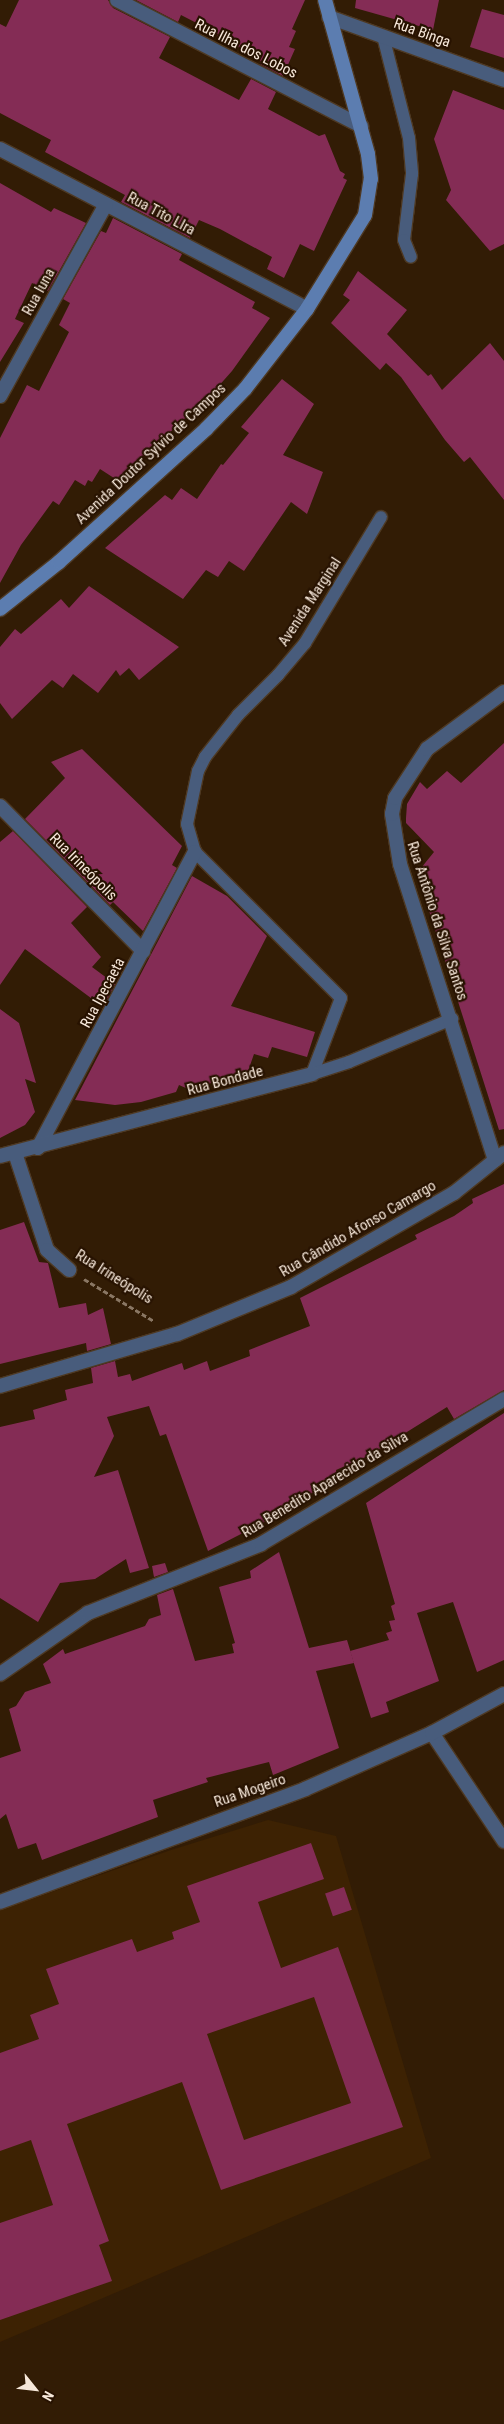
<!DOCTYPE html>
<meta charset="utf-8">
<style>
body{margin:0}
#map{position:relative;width:504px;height:2424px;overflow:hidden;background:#321c05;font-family:"Roboto Condensed",sans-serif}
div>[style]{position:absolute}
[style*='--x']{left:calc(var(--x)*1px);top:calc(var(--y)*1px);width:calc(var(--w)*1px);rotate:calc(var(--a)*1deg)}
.built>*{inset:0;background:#3d2203}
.building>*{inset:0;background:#842c55;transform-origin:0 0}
.path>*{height:3px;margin-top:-1.5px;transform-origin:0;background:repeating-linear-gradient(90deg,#8a7764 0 5px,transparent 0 7.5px)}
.roads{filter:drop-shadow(1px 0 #4e3923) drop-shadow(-1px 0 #4e3923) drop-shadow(0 1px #4e3923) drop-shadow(0 -1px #4e3923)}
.service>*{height:12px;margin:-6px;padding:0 6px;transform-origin:6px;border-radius:6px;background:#485c7c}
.minor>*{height:14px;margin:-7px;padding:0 7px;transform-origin:7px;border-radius:7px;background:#485c7c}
.secondary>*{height:14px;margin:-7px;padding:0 7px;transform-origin:7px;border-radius:7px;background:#5c7db0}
span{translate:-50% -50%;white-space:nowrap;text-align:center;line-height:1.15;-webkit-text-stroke:4.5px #271200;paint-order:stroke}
.street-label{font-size:15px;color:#f7e8da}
.north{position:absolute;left:10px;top:2364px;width:50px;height:50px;-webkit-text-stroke:4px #271200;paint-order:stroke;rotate:119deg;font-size:14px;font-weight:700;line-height:20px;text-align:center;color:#f7e8da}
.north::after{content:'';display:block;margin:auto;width:18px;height:22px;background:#f7e8da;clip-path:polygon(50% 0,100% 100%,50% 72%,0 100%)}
</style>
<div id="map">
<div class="built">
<i style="clip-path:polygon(268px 1820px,336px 1836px,431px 2158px,0 2342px,0 1910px,171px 1850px)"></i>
</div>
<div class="building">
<i style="clip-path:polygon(19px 0,108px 0,113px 8px,170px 37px,159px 58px,239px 100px,251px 79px,276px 92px,268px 109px,319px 136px,325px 134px,340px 171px,345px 174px,343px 178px,347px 180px,314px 251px,300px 244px,284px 278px,267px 269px,272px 257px,220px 229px,199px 220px,190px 238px,121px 202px,125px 195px,45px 152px,51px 140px,0 113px,0 24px,6px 27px)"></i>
<i style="clip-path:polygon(136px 0,305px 0,292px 29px,296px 31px,289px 47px,295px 49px,283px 76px,260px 64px,261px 61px,255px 58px,257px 56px,217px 37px,218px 34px,181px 15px,178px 22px)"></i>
<i style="clip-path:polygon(356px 0,439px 0,433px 30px,355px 8px)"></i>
<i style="clip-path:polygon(482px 9px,504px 15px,504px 58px,470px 47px)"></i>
<i style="clip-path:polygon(453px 90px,504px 110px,504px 244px,490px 251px,446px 200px,451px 190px,434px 139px)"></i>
<i style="clip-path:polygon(0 183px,51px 212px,54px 208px,86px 223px,48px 291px,32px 283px,15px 319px,24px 323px,0 362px)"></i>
<i style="clip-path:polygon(113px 218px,182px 254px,179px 260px,255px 302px,252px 308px,270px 318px,232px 371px,208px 398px,117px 480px,100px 469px,92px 482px,88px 480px,85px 486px,75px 480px,59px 505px,53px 501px,21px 545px,0 583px,0 438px,27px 385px,39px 391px,69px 332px,59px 325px,70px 303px,63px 299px,101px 231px,106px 233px)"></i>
<i style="clip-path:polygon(358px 271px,407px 310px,387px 334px,428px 376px,431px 374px,442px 390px,490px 343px,504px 361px,504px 500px,470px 457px,464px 462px,445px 440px,401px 377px,386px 363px,380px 370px,331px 323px,350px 300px,343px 295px)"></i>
<i style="clip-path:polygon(282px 379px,314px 404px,283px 455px,323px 472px,307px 514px,291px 502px,244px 571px,229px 561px,218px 577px,206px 570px,183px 599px,105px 548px,165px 495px,172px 500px,181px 488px,197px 499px,221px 464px,223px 465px,249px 433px,241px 427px)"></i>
<i style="clip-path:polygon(89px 586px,179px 647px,139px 680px,129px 668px,120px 676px,116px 670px,98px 693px,73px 674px,63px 688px,52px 680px,12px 719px,0 703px,0 647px,15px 629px,21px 634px,61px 599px,69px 608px)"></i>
<i style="clip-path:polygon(504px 743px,504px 1129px,499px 1130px,417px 873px,434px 852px,406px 823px,406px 818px,407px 804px,420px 782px,427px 789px,447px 771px,461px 783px)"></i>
<i style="clip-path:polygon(82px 749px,182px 846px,172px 865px,177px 868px,143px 931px,113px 902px,110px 905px,25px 819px,65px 778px,51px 762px)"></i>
<i style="clip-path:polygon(13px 831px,87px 907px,71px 923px,101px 957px,92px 967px,115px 984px,103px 1007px,25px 949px,0 985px,0 842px)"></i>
<i style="clip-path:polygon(192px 876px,227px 896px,267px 936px,231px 1006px,315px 1032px,307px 1057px,272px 1047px,268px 1058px,254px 1054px,247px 1074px,188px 1089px,179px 1085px,176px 1092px,141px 1102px,115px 1105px,75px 1100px)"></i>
<i style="clip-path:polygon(0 1009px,19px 1023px,36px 1083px,25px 1079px,35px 1112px,25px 1125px,0 1138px)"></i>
<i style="clip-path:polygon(504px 1184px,504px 1390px,454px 1419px,447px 1407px,370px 1455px,336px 1470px,337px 1476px,284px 1512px,208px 1551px,166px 1434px,160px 1436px,149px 1406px,107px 1417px,114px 1436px,94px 1477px,118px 1470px,149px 1568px,130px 1573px,126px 1559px,95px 1579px,60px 1583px,38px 1622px,0 1598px,0 1427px,35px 1419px,33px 1410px,67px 1400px,65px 1390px,93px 1383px,91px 1368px,115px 1361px,118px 1377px,130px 1374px,132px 1381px,182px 1363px,184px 1370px,207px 1361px,210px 1371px,250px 1356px,249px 1350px,310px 1326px,300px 1298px,417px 1239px,415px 1235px,454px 1216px,473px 1203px,472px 1199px)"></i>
<i style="clip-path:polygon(24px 1222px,39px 1262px,48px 1263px,59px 1308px,86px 1303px,88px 1315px,103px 1308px,111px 1344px,87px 1351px,86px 1343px,0 1364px,0 1230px)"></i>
<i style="clip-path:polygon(504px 1413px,504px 1660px,477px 1672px,453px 1602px,417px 1613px,439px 1681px,386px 1702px,389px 1712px,371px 1718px,350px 1651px,389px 1640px,386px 1633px,392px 1631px,389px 1621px,395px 1620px,391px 1606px,395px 1604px,366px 1503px)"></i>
<i style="clip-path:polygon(279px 1552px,309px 1648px,347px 1640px,354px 1663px,316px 1671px,339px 1748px,273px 1775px,269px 1762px,206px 1778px,208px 1782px,153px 1800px,158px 1817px,42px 1860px,36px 1843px,18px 1849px,6px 1814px,0 1819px,0 1758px,21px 1751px,9px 1709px,16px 1706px,25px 1692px,51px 1683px,43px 1664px,63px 1649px,65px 1654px,145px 1626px,149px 1619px,161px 1615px,157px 1595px,173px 1589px,195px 1661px,234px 1653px,232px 1644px,235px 1643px,219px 1587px,251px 1578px,250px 1571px)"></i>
<i style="clip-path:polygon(165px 1563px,168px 1572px,154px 1577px,152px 1566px)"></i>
<i style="clip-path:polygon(evenodd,311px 1843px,324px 1879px,258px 1902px,281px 1968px,338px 1947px,403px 2127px,221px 2190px,182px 2082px,67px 2124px,109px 2241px,99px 2245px,112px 2281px,0 2320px,0 2223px,53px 2205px,31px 2140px,0 2151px,0 2053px,39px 2039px,30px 2015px,59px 2004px,46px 1969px,132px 1939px,137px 1952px,174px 1939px,172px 1932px,200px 1922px,187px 1886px,311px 1843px,314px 1997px,351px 2103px,244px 2140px,207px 2034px,314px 1997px)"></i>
<i style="left:344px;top:1887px;width:24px;height:20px;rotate:71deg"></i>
</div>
<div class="path">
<i style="--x:84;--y:1279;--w:82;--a:31"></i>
</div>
<div class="roads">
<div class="service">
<i style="--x:383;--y:36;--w:105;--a:75.7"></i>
<i style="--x:409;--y:138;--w:36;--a:85"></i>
<i style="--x:412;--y:174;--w:66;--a:96.9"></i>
<i style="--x:404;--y:240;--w:18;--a:68"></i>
<i style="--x:312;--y:1074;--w:81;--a:-69.1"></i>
<i style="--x:341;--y:998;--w:206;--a:-135"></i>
<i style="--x:195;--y:852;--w:29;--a:-106"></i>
<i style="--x:187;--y:824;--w:54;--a:-78.3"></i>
<i style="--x:198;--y:771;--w:16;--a:-63"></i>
<i style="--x:205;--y:757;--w:53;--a:-51.8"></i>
<i style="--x:238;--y:715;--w:57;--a:-45"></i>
<i style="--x:278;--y:675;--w:42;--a:-49.8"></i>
<i style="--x:305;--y:643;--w:147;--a:-58.9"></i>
<i style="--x:312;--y:1074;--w:39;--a:-18"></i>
<i style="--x:349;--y:1062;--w:112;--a:-22.7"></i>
</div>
<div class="minor">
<i style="--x:117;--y:0;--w:275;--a:27.3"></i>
<i style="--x:329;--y:17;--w:186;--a:19.8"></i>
<i style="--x:0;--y:149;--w:346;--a:27.5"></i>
<i style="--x:0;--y:396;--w:219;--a:-61.1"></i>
<i style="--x:0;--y:806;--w:204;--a:45.4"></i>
<i style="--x:38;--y:1148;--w:335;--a:-62.1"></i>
<i style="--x:15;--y:1153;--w:102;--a:71.7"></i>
<i style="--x:47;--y:1250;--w:30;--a:42"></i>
<i style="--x:0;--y:1156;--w:323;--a:-14.7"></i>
<i style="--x:495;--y:1160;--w:311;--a:-107.8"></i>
<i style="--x:400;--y:864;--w:51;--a:-99.1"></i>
<i style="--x:392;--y:814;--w:16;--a:-79"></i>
<i style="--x:395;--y:798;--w:59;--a:-56.9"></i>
<i style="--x:427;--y:749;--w:96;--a:-36.5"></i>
<i style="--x:0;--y:1386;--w:184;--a:-16.4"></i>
<i style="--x:177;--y:1334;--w:123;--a:-22.4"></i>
<i style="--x:291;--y:1287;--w:188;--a:-30"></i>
<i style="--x:454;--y:1193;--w:64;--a:-38.7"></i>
<i style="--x:0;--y:1674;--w:107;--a:-34.7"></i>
<i style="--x:88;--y:1613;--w:186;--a:-21.7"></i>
<i style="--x:261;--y:1544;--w:283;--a:-30.8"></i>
<i style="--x:432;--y:1733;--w:130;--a:56.3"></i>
<i style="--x:0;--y:1902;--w:325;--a:-20.3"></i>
<i style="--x:305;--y:1789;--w:139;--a:-23.8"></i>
<i style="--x:432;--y:1733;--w:82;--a:-28.4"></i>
</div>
<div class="secondary">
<i style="--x:0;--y:609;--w:75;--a:-38.5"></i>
<i style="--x:59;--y:562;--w:198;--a:-42.1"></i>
<i style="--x:206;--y:429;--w:56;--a:-45.7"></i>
<i style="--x:245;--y:389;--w:101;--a:-52.2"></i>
<i style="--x:307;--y:309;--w:110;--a:-58.3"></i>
<i style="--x:365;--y:215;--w:36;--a:-81"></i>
<i style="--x:371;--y:179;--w:25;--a:-97"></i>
<i style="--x:368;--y:154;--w:160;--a:-105.6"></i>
</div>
</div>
<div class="street-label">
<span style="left:422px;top:33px;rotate:20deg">Rua Binga</span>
<span style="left:246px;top:49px;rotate:27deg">Rua Ilha dos Lobos</span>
<span style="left:161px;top:214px;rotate:28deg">Rua Tito LIra</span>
<span style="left:39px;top:292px;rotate:-61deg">Rua Iuna</span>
<span style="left:151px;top:454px;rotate:-43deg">Avenida Doutor Sylvio de Campos</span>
<span style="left:310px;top:602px;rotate:-57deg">Avenida Marginal</span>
<span style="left:83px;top:867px;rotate:45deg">Rua Irineópolis</span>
<span style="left:437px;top:921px;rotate:72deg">Rua Antônio da Silva Santos</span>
<span style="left:103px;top:993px;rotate:-62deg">Rua Ipecaeta</span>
<span style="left:225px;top:1081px;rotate:-15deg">Rua Bondade</span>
<span style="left:358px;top:1229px;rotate:-30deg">Rua Cândido Afonso Camargo</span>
<span style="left:114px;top:1277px;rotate:32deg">Rua Irineópolis</span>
<span style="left:325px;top:1485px;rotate:-31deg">Rua Benedito Aparecido da Silva</span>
<span style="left:250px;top:1791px;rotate:-19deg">Rua Mogeiro</span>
</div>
<div class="north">N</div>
</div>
